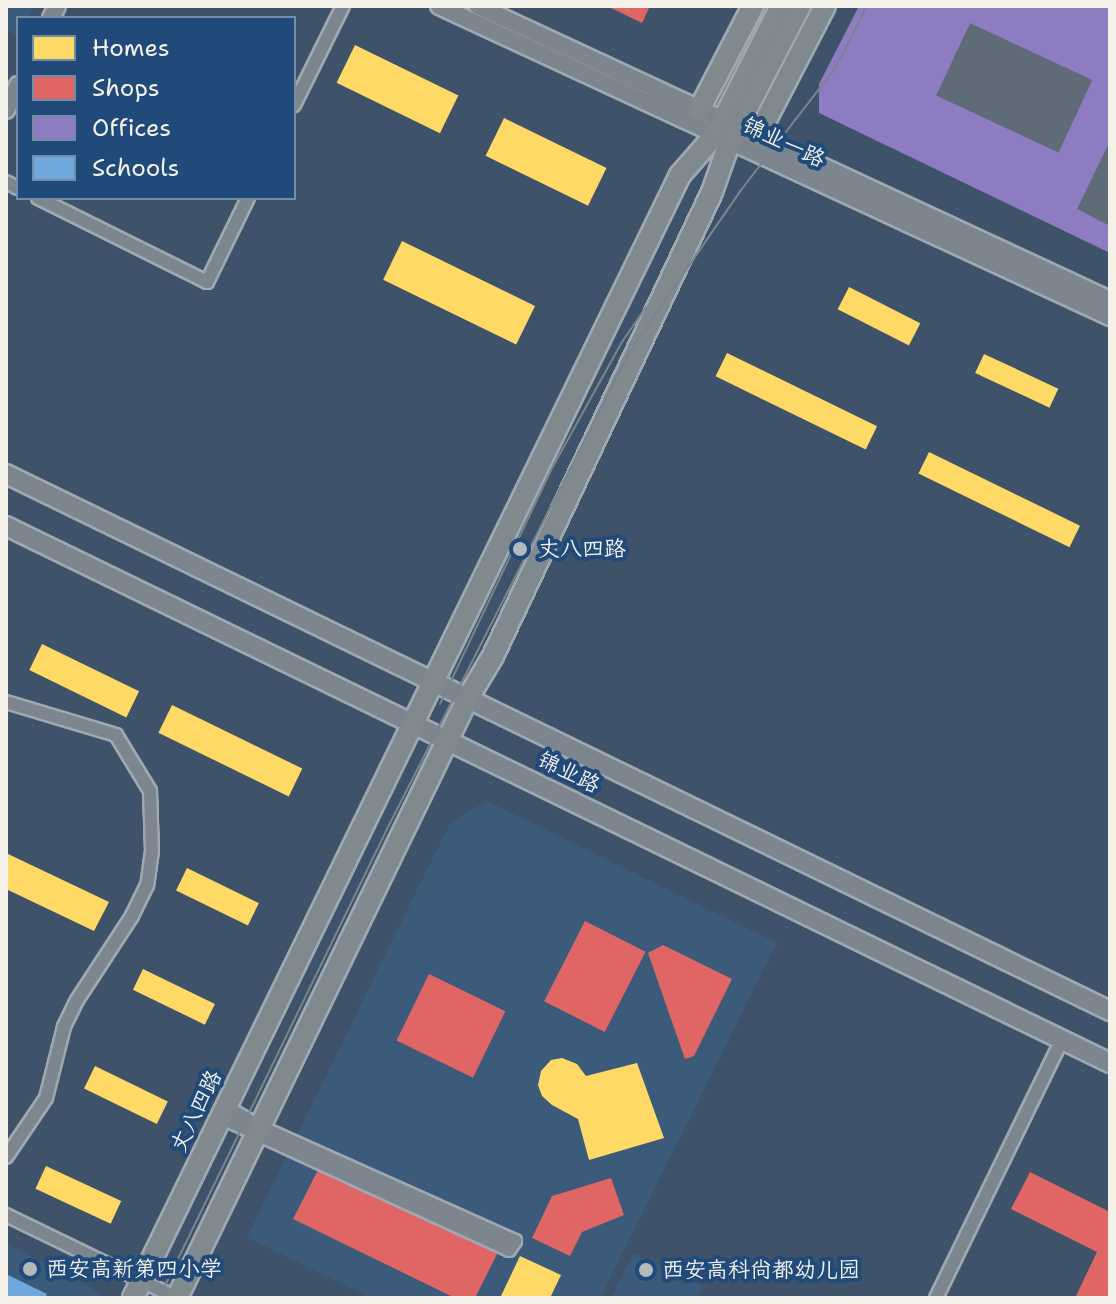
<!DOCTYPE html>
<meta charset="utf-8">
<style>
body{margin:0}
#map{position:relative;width:1116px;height:1304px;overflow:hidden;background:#3e536a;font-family:"Shantell Sans","LXGW WenKai TC",sans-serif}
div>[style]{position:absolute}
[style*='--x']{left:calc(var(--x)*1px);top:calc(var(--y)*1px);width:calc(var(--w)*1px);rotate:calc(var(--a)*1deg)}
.built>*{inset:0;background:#3c5b7b}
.homes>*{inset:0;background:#ffd966;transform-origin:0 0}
.shops>*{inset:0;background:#e06666;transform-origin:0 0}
.offices>*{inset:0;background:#8e7cc3}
.schools>*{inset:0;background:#6fa8dc}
.building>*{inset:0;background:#5f6c78;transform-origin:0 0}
.roads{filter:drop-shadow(2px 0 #a0a9b2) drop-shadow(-2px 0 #a0a9b2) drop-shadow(0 2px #a0a9b2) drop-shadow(0 -2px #a0a9b2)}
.minor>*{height:12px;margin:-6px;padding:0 6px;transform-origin:6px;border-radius:6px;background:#7d868e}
.tertiary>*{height:16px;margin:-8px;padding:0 8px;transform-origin:8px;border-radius:8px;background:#7d868e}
.secondary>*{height:18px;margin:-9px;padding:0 9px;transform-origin:9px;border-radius:9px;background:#7d868e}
.primary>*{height:20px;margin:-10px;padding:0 10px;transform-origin:10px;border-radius:10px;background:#80898e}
.tram>*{height:2px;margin:-1px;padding:0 1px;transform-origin:1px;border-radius:1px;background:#7a848f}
.dots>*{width:22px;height:22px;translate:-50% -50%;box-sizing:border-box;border:4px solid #1f4a7a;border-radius:50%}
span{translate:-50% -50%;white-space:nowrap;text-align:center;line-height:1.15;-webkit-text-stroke:8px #1f4a7a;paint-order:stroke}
.street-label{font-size:22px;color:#f4f1e8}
.poi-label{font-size:22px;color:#f4f1e8}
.left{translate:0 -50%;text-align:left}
.frame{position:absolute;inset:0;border:8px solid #f4f1e8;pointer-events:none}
.legend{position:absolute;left:16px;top:16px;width:280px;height:184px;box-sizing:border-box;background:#1f4a7a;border:2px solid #748da6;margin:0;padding:10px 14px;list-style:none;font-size:24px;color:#f4f1e8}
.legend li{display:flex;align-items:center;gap:16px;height:40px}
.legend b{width:40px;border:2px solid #748da6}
</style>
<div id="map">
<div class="built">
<i style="clip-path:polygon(6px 6px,34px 6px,28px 18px,18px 18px,18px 36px,6px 30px)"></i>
<i style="clip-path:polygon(487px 801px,777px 943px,600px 1298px,371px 1298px,247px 1237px,450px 823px)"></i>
<i style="clip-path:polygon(6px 1243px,103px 1295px,101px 1298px,6px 1298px)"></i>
<i style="clip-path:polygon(633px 1253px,702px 1287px,696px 1298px,611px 1298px)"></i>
</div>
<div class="homes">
<i style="left:355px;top:45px;width:115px;height:42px;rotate:26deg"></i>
<i style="left:504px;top:118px;width:114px;height:42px;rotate:26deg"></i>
<i style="left:402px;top:241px;width:148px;height:43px;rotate:26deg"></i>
<i style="left:849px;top:287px;width:80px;height:25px;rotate:27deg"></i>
<i style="left:727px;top:353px;width:167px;height:26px;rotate:26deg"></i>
<i style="left:984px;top:354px;width:82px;height:21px;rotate:25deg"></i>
<i style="left:929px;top:452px;width:168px;height:24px;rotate:26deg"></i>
<i style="left:42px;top:644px;width:108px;height:29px;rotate:26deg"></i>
<i style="left:172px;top:705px;width:145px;height:31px;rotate:26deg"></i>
<i style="clip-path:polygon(6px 853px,109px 902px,94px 931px,6px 889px)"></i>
<i style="left:187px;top:868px;width:80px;height:25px;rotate:26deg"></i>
<i style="left:143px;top:969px;width:80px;height:23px;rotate:26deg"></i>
<i style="clip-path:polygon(562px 1058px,577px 1064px,586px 1076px,637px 1063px,664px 1138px,589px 1160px,578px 1119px,552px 1105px,542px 1096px,538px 1085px,541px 1071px,551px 1060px)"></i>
<i style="left:95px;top:1066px;width:81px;height:25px;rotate:26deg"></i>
<i style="left:46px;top:1166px;width:83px;height:25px;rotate:25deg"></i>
<i style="clip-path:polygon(520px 1256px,561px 1275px,550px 1298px,500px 1298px)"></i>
</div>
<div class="shops">
<i style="clip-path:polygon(607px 6px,650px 6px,642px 23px)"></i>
<i style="left:585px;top:921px;width:68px;height:90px;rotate:27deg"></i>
<i style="clip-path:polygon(663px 945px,732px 979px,694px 1056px,685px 1059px,648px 953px)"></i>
<i style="left:429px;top:974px;width:85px;height:74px;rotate:26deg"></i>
<i style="clip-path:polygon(320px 1166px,498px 1252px,475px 1298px,455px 1298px,293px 1219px)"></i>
<i style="clip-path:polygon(1030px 1172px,1110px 1212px,1110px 1298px,1075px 1298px,1097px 1252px,1011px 1209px)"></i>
<i style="clip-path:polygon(611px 1178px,624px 1215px,582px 1232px,570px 1256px,532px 1238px,552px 1196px)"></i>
</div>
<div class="offices">
<i style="clip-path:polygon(859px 6px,1110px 6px,1110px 253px,819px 113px,819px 84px)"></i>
</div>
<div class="schools">
<i style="clip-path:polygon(6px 1274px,47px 1294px,45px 1298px,6px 1298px)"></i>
</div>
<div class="building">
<i style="left:970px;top:23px;width:135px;height:80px;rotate:25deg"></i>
<i style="clip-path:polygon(1110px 141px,1110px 226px,1077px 209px)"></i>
</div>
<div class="roads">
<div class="minor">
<i style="--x:294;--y:105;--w:110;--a:-63.7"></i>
<i style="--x:6;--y:182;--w:13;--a:27"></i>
<i style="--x:38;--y:198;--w:189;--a:26.4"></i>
<i style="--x:207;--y:282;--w:93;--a:-64"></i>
<i style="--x:6;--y:702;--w:115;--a:16.7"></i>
<i style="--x:116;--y:735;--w:66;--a:58.7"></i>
<i style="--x:150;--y:791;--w:60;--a:88.1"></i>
<i style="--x:152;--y:851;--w:34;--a:98"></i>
<i style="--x:147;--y:885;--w:34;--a:116"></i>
<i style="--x:132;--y:916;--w:100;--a:123.2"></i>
<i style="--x:77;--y:1000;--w:30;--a:116"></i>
<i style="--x:64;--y:1027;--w:73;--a:104.2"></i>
<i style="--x:46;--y:1098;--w:71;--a:124.1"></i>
<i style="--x:220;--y:1117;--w:318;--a:24.7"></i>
<i style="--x:509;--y:1250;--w:11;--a:-56"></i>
<i style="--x:515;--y:1241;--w:279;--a:-155.9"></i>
<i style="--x:260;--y:1127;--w:41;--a:-149"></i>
<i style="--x:6;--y:1215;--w:190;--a:25.9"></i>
<i style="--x:936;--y:1298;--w:287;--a:-64"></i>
</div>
<div class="tertiary">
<i style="--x:439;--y:6;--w:740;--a:24.87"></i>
<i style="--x:478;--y:6;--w:697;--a:24.95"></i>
<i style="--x:51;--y:18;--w:13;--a:-63"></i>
<i style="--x:6;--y:110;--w:28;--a:-64"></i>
</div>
<div class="secondary">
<i style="--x:6;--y:474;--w:1228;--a:25.94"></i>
<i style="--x:6;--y:526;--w:1228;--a:25.94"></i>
</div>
<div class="primary">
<i style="--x:699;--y:110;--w:117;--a:-62.6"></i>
<i style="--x:757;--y:137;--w:148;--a:-62.6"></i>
<i style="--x:133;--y:1298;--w:1249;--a:-64.03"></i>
<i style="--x:680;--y:175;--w:55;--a:-48.7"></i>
<i style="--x:716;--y:134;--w:144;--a:-63.1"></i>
<i style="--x:177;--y:1298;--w:667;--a:-64.13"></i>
<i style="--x:468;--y:698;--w:49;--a:-59.2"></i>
<i style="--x:493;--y:656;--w:513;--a:-64.73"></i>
<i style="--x:712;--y:192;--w:54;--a:-70.6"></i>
<i style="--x:730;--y:141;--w:152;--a:-62.6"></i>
</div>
</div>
<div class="tram">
<i style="--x:440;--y:704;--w:259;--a:-64.6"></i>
<i style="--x:551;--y:470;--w:146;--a:-61"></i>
<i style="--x:622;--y:342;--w:42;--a:-55.6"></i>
<i style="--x:159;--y:1298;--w:521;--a:-64.07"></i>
<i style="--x:387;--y:829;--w:536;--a:-63.05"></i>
<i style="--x:630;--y:351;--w:196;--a:-55.4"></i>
<i style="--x:741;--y:190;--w:155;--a:-52.3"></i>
<i style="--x:836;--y:67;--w:68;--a:-63.1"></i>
</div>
<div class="dots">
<i style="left:520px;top:549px;background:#b4babc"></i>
<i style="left:30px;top:1269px;background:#b4babc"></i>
<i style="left:646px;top:1270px;background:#b4babc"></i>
</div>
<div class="street-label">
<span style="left:784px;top:142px;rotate:25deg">锦业一路</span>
<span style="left:569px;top:772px;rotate:26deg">锦业路</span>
<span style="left:196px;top:1111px;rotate:-64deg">丈八四路</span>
</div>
<div class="poi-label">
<span class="left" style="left:538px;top:549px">丈八四路</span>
<span class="left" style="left:46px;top:1269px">西安高新第四小学</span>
<span class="left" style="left:662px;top:1270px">西安高科尚都幼儿园</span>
</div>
<div class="frame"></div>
<ul class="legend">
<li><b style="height:22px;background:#ffd966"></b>Homes</li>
<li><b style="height:22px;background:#e06666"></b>Shops</li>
<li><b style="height:22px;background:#8e7cc3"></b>Offices</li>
<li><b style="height:22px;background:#6fa8dc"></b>Schools</li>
</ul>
</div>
